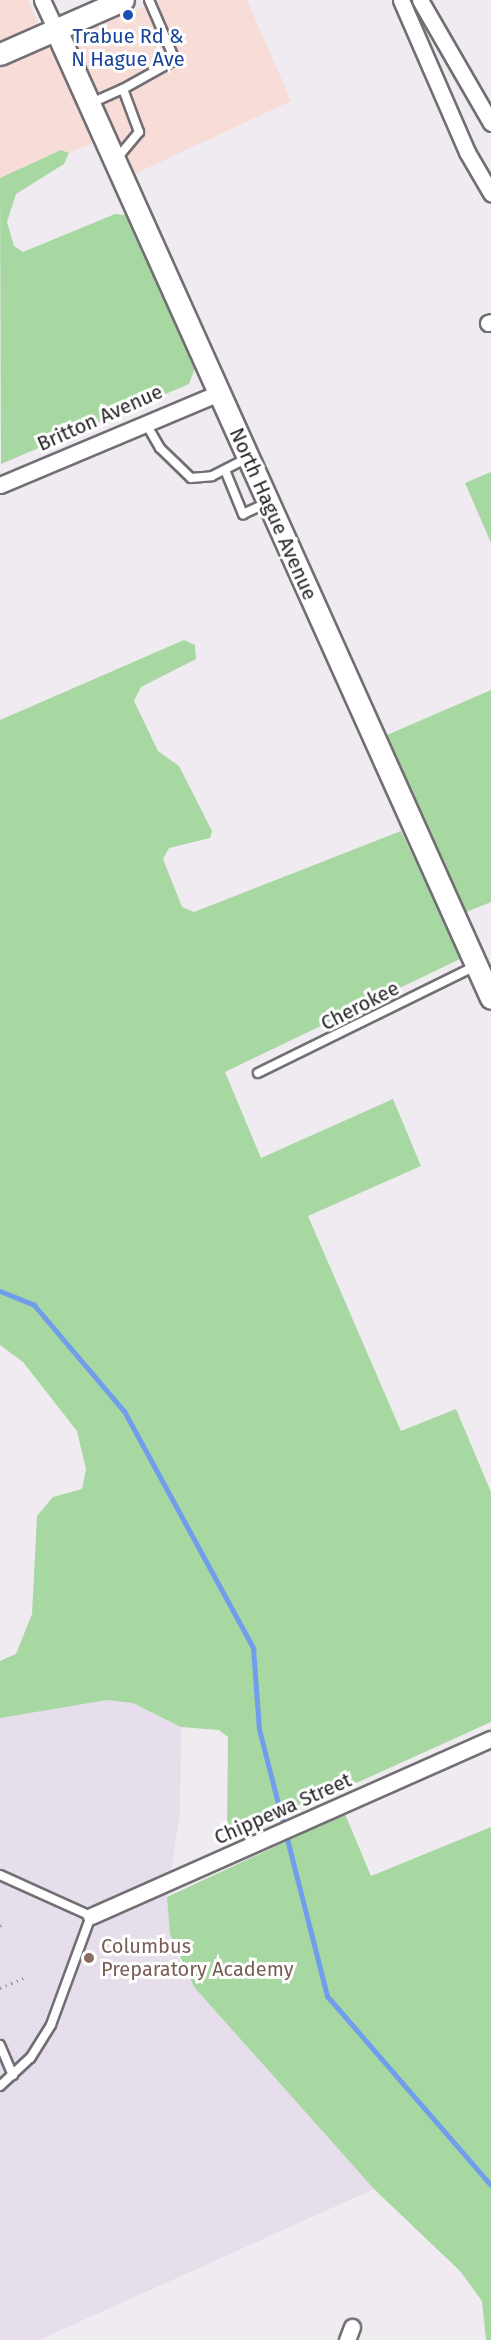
<!DOCTYPE html>
<style>
body{margin:0}
#map{position:relative;width:491px;height:2340px;overflow:hidden;background:#efebf1;font-family:"Fira Sans",sans-serif}
div>[style]{position:absolute}
[style*='--x']{left:calc(var(--x)*1px);top:calc(var(--y)*1px);width:calc(var(--w)*1px);rotate:calc(var(--a)*1deg)}
.commercial>*{inset:0;background:#f7dcd8}
.built>*{inset:0;background:#e6deea}
.green>*{inset:0;background:#a7d8a1}
.stream>*{height:5px;margin:-2.5px;padding:0 2.5px;transform-origin:2.5px;border-radius:2.5px;background:#709eec}
.path>*{height:3px;margin-top:-1.5px;transform-origin:0;background:repeating-linear-gradient(90deg,#a09da1 0 1.5px,transparent 0 6px)}
.roads{filter:drop-shadow(2px 0 #726f74) drop-shadow(-2px 0 #726f74) drop-shadow(0 2px #726f74) drop-shadow(0 -2px #726f74)}
.service>*{height:8px;margin:-4px;padding:0 4px;transform-origin:4px;border-radius:4px;background:#fff}
.minor>*{height:15px;margin:-7.5px;padding:0 7.5px;transform-origin:7.5px;border-radius:7.5px;background:#fff}
.secondary>*{height:21px;margin:-10.5px;padding:0 10.5px;transform-origin:10.5px;border-radius:10.5px;background:#fff}
.dots>*{width:16px;height:16px;translate:-50% -50%;box-sizing:border-box;border:3px solid #fff;border-radius:50%}
span{translate:-50% -50%;white-space:nowrap;text-align:center;line-height:1.15;-webkit-text-stroke:6px #fff;paint-order:stroke}
.transit-label{font-size:20px;color:#164399}
.street-label{font-size:20px;color:#252426}
.education-label{font-size:20px;color:#785e54}
.left{translate:0 -50%;text-align:left}
</style>
<div id="map">
<div class="commercial">
<i style="clip-path:polygon(0 0,28px 0,48px 47px,160px 0,247px 0,291px 101px,124px 179px,103px 139px,69px 153px,61px 150px,0 178px)"></i>
</div>
<div class="built">
<i style="clip-path:polygon(159px 1590px,181px 1727px,180px 1812px,167px 1897px,174px 1950px,194px 1987px,374px 2189px,39px 2340px,0 2340px,0 1661px)"></i>
</div>
<div class="green">
<i style="clip-path:polygon(61px 150px,69px 153px,64px 164px,16px 194px,7px 222px,14px 246px,23px 252px,115px 214px,125px 215px,195px 368px,189px 384px,1px 464px,0 178px)"></i>
<i style="clip-path:polygon(491px 472px,491px 543px,465px 483px)"></i>
<i style="clip-path:polygon(184px 640px,195px 645px,196px 659px,141px 687px,134px 701px,158px 751px,179px 766px,212px 831px,210px 838px,169px 848px,163px 859px,182px 907px,194px 912px,401px 831px,462px 958px,225px 1072px,261px 1158px,393px 1099px,421px 1166px,308px 1216px,401px 1431px,456px 1409px,491px 1492px,491px 1722px,237px 1837px,227px 1832px,228px 1737px,219px 1730px,181px 1727px,133px 1703px,107px 1700px,0 1718px,0 1661px,16px 1654px,32px 1614px,37px 1516px,53px 1497px,82px 1489px,86px 1469px,77px 1431px,23px 1362px,0 1345px,0 720px)"></i>
<i style="clip-path:polygon(491px 690px,491px 902px,464px 913px,387px 735px)"></i>
<i style="clip-path:polygon(345px 1814px,371px 1876px,491px 1827px,491px 2340px,486px 2340px,482px 2301px,460px 2271px,374px 2189px,194px 1987px,170px 1934px,167px 1897px)"></i>
</div>
<div class="stream">
<i style="--x:0;--y:1291;--w:37;--a:22"></i>
<i style="--x:34;--y:1305;--w:139;--a:49.7"></i>
<i style="--x:124;--y:1411;--w:270;--a:61.4"></i>
<i style="--x:253;--y:1648;--w:81;--a:85.8"></i>
<i style="--x:259;--y:1729;--w:276;--a:75.7"></i>
<i style="--x:327;--y:1996;--w:250;--a:49.1"></i>
</div>
<div class="path">
<i style="--x:0;--y:1926;--w:2;--a:-27"></i>
<i style="--x:0;--y:1988;--w:26;--a:-23"></i>
</div>
<div class="roads">
<div class="service">
<i style="--x:123;--y:89;--w:60;--a:-29.1"></i>
<i style="--x:175;--y:60;--w:65;--a:-113.4"></i>
<i style="--x:89;--y:104;--w:37;--a:-24"></i>
<i style="--x:123;--y:89;--w:46;--a:69.6"></i>
<i style="--x:139;--y:132;--w:35;--a:130"></i>
<i style="--x:145;--y:422;--w:30;--a:60"></i>
<i style="--x:160;--y:448;--w:43;--a:44.1"></i>
<i style="--x:191;--y:478;--w:21;--a:-5"></i>
<i style="--x:212;--y:476;--w:37;--a:-27"></i>
<i style="--x:225;--y:470;--w:48;--a:67.8"></i>
<i style="--x:243;--y:514;--w:26;--a:-25"></i>
<i style="--x:258;--y:1073;--w:242;--a:-26.2"></i>
<i style="--x:0;--y:1875;--w:100;--a:24.3"></i>
<i style="--x:91;--y:1916;--w:116;--a:110.2"></i>
<i style="--x:51;--y:2025;--w:39;--a:122"></i>
<i style="--x:30;--y:2058;--w:41;--a:137"></i>
<i style="--x:0;--y:2045;--w:33;--a:67"></i>
</div>
<div class="minor">
<i style="--x:42;--y:0;--w:33;--a:65"></i>
<i style="--x:401;--y:0;--w:166;--a:66.5"></i>
<i style="--x:467;--y:152;--w:48;--a:59.7"></i>
<i style="--x:420;--y:0;--w:142;--a:60"></i>
<i style="--x:488;--y:323;--w:3;--a:-18"></i>
<i style="--x:0;--y:485;--w:238;--a:-22.8"></i>
<i style="--x:91;--y:1916;--w:437;--a:-23.9"></i>
<i style="--x:347;--y:2340;--w:14;--a:-69"></i>
</div>
<div class="secondary">
<i style="--x:56;--y:30;--w:1061;--a:65.8"></i>
<i style="--x:0;--y:54;--w:134;--a:-23.7"></i>
</div>
</div>
<div class="dots">
<i style="left:128px;top:15px;background:#1a4fb4"></i>
<i style="left:89px;top:1958px;background:#8d6e63"></i>
</div>
<div class="transit-label">
<span style="left:128px;top:48px">Trabue Rd &amp;<br>N Hague Ave</span>
</div>
<div class="street-label">
<span style="left:100px;top:418px;rotate:-24deg">Britton Avenue</span>
<span style="left:273px;top:514px;rotate:66deg">North Hague Avenue</span>
<span style="left:360px;top:1006px;rotate:-27deg">Cherokee</span>
<span style="left:283px;top:1809px;rotate:-24deg">Chippewa Street</span>
</div>
<div class="education-label">
<span class="left" style="left:101px;top:1958px">Columbus<br>Preparatory Academy</span>
</div>
</div>
